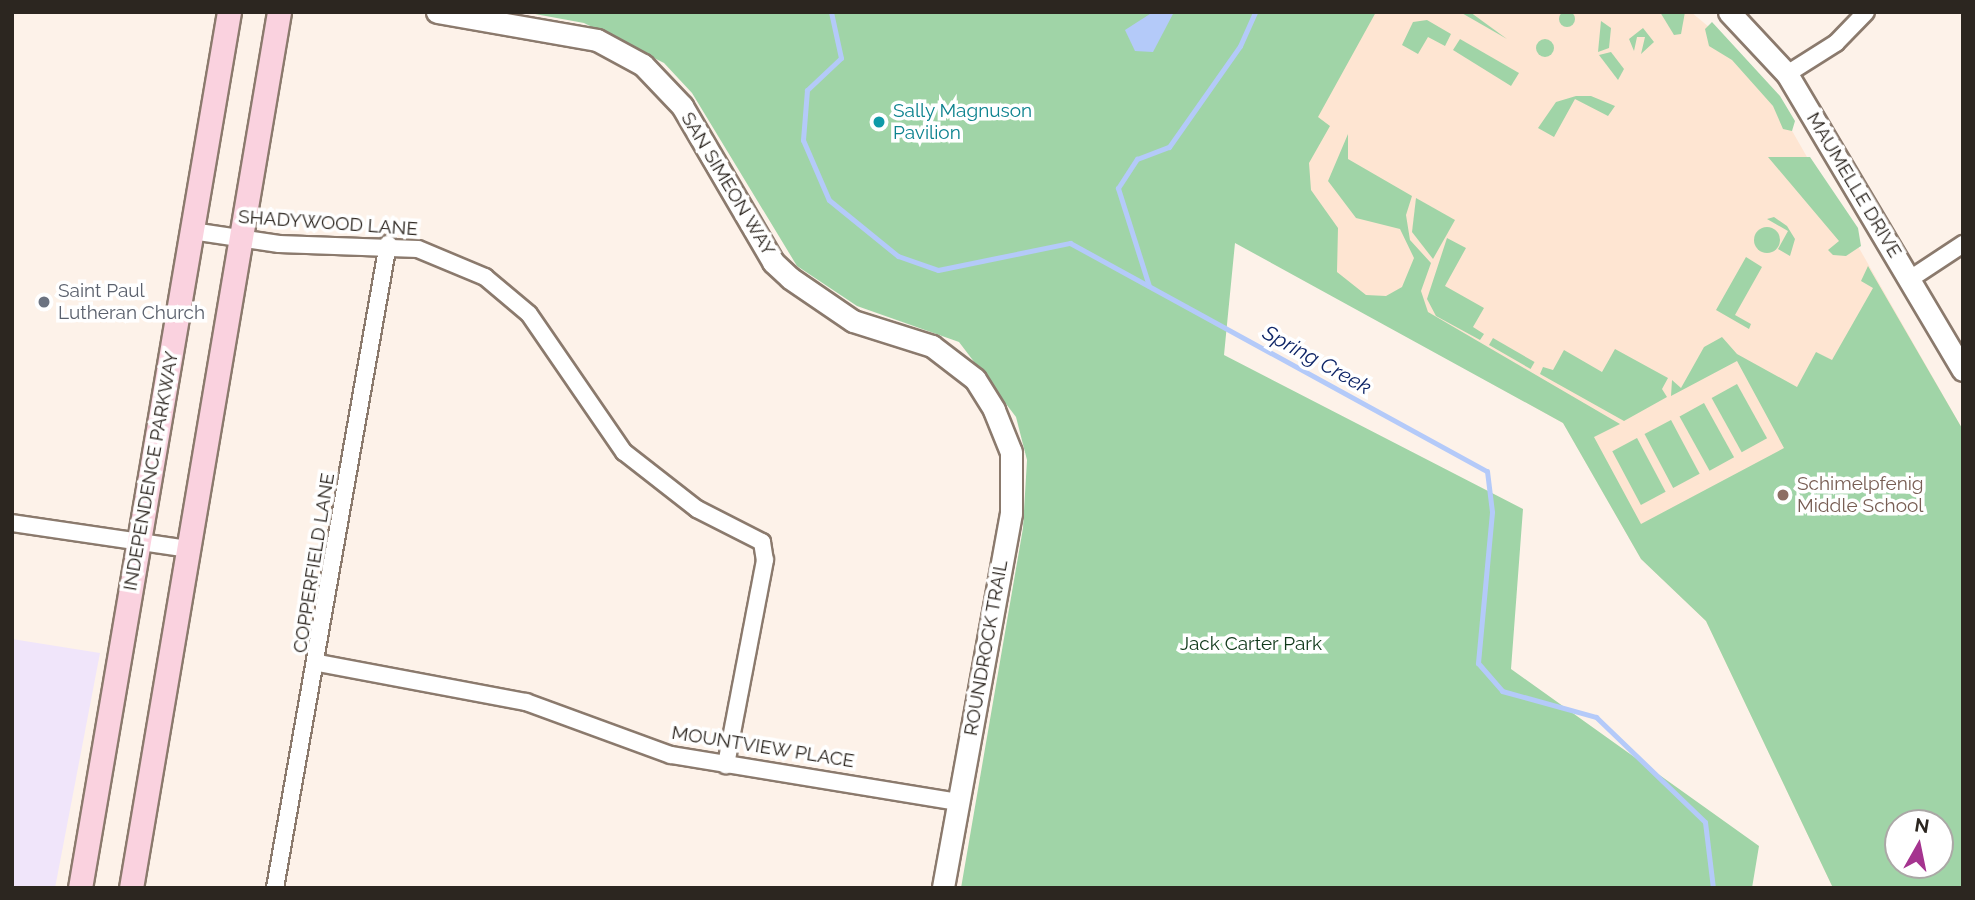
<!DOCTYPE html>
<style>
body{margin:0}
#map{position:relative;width:1975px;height:900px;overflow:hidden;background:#fdf2e9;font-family:Raleway,sans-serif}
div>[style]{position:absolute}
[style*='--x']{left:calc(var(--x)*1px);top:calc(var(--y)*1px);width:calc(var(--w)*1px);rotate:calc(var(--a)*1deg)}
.commercial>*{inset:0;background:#f0e5fa}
.built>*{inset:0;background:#fee5d2}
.green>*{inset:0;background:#a0d4a7;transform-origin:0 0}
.round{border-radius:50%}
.water>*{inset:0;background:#b4caf9}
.stream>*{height:5px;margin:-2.5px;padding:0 2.5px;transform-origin:2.5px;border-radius:2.5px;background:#b4caf9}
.roads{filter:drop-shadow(2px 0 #8b7a6d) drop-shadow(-2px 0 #8b7a6d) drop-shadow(0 2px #8b7a6d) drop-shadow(0 -2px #8b7a6d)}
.minor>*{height:16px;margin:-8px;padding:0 8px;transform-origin:8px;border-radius:8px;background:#fff}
.tertiary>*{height:21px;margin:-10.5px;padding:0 10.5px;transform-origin:10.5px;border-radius:10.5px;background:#fff}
.secondary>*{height:23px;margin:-11.5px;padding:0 11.5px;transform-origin:11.5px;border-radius:11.5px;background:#fad2df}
.dots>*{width:19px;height:19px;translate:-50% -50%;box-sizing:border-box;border:4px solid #fff;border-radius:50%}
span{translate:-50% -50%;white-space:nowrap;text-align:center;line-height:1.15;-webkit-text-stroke:7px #fff;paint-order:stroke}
.culture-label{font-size:19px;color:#0d838f}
.left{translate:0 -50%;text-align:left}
.street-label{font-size:19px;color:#2c2620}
.worship-label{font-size:19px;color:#5b616d}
.education-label{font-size:19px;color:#785e54}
.park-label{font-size:19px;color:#0f3819}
.water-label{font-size:21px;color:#0e2567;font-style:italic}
.frame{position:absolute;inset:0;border:14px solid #2c2620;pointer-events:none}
.north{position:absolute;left:1884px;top:809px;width:70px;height:70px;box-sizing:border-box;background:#fff;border:2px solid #aba8a6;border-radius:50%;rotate:9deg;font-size:19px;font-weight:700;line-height:28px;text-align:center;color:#2c2620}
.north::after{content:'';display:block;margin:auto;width:24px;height:32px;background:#a5348f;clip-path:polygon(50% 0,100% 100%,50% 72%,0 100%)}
</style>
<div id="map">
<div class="commercial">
<i style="clip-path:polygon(12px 639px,100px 653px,55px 888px,12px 888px)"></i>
</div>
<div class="built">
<i style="clip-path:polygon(evenodd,1280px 12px,1691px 12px,1722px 38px,1783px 115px,1963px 430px,1963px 888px,1833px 888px,1706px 621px,1641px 559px,1563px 423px,1235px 242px,1280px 12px,1898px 823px,1940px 823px,1940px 865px,1898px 865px,1898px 823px)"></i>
</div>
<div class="green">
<i class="round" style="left:1559px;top:11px;width:16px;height:16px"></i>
<i style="clip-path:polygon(evenodd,524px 12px,1376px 12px,1318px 117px,1330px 126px,1309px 163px,1311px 190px,1338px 228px,1337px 272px,1366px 295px,1386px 296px,1402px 287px,1414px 258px,1400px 229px,1356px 218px,1328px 181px,1348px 134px,1348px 159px,1412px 196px,1406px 215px,1410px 240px,1431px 263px,1421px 291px,1428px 312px,1620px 424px,1594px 437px,1641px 524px,1784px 448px,1737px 361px,1671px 396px,1672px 380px,1681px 388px,1704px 347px,1722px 337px,1737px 354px,1797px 387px,1816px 352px,1832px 360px,1873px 288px,1861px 281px,1868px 266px,1963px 430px,1963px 888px,1833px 888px,1706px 621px,1641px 559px,1563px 423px,1235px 243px,1224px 355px,1523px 509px,1511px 669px,1759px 846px,1752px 888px,961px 888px,1023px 528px,1027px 460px,1016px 417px,959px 342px,857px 306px,797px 266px,692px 93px,664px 63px,584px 23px,524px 12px,1898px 823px,1940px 823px,1940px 865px,1898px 865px,1898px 823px)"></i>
<i style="clip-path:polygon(1460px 12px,1470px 12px,1507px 39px)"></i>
<i style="clip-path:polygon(1660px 12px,1685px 12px,1681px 34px,1674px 35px)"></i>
<i style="clip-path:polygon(1427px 20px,1451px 34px,1445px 46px,1428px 37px,1418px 54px,1402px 45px,1413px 22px)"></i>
<i style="clip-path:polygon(1601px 21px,1611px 28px,1609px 48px,1598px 52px)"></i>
<i style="clip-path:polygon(1712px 22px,1780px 96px,1795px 121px,1792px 131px,1783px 129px,1773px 106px,1732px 60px,1709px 46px,1705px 29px)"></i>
<i style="clip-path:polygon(1643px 28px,1654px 42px,1641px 54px,1645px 37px,1637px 37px,1634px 51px,1629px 39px)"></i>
<i style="clip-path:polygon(1460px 39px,1519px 73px,1511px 86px,1453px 50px)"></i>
<i class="round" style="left:1536px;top:39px;width:18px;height:18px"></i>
<i style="clip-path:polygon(1611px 52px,1624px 69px,1618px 80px,1599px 55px)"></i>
<i style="clip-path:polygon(1591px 96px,1615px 106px,1608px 116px,1575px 99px,1554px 137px,1538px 128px,1556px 102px,1576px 96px)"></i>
<i style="clip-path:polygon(1768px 157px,1810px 157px,1858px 228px,1861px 246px,1846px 256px,1833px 255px,1828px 250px,1839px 241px)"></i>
<i style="clip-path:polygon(1416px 198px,1455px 220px,1433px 259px,1412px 232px)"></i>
<i style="clip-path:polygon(1774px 217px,1787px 226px,1795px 239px,1790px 256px,1778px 249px,1788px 231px,1767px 219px)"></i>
<i class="round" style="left:1754px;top:227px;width:26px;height:26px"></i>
<i style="clip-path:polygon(1447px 238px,1466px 248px,1445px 286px,1484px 308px,1473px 327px,1484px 334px,1480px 340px,1436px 316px,1427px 299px)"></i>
<i style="clip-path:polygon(1746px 257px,1762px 267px,1735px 315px,1751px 324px,1749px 329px,1716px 310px)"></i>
<i style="left:1493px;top:338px;width:48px;height:8px;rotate:30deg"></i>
<i style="clip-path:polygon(1615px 349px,1668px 378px,1662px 389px,1667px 397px,1624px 421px,1540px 374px,1543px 367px,1553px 370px,1564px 350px,1602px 372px)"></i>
<i style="left:1737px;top:384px;width:62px;height:29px;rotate:61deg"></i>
<i style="left:1704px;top:403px;width:62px;height:28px;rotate:61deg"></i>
<i style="left:1671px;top:420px;width:61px;height:30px;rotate:62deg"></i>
<i style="left:1637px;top:438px;width:61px;height:28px;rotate:62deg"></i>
</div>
<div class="water">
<i style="clip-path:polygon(1153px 12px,1174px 12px,1153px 52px,1135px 51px,1125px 30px)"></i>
</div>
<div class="stream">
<i style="--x:831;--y:12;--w:47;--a:77.7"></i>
<i style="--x:841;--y:58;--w:47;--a:136.7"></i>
<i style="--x:807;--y:90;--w:50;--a:94.6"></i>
<i style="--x:803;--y:140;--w:65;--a:66.6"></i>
<i style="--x:829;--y:200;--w:89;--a:39.1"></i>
<i style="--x:898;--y:256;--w:42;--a:19.3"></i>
<i style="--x:938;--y:270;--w:135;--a:-11.6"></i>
<i style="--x:1070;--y:243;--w:475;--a:28.7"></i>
<i style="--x:1487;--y:471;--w:41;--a:83"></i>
<i style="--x:1492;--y:512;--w:152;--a:95.3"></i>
<i style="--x:1478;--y:663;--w:37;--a:49"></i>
<i style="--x:1502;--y:691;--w:98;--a:15.5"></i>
<i style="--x:1596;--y:717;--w:151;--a:43.9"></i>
<i style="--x:1705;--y:822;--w:66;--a:83.1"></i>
<i style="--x:1149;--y:286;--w:103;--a:-107.6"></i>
<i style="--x:1118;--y:188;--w:35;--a:-57"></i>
<i style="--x:1137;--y:159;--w:34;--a:-21"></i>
<i style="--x:1169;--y:147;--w:123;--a:-54.9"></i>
<i style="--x:1240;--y:46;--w:37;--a:-66"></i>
</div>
<div class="roads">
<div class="minor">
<i style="--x:1787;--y:74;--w:58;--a:-32.3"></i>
<i style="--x:1836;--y:43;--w:43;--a:-45.9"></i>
<i style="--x:192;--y:231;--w:88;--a:8.5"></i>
<i style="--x:279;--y:244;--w:139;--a:2.1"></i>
<i style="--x:418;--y:249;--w:73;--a:22.7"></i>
<i style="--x:485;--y:277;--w:57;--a:40.1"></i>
<i style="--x:529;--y:314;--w:168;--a:55.5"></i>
<i style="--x:624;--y:452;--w:93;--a:38"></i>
<i style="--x:697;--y:509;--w:73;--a:26.9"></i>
<i style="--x:762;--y:542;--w:18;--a:81"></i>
<i style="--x:765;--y:560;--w:209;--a:100.8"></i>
<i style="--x:1910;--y:279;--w:64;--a:-33.4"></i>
<i style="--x:12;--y:523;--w:178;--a:8.4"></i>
<i style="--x:319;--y:663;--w:211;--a:10.7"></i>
<i style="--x:526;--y:702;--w:154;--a:20.1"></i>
<i style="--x:671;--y:755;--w:292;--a:9.3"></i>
<i style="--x:275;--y:888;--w:654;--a:-80.05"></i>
</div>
<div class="tertiary">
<i style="--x:437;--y:12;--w:162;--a:9.9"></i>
<i style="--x:597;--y:40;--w:52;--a:28.5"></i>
<i style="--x:643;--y:65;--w:57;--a:46.4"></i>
<i style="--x:682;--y:106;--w:181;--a:59.7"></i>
<i style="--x:773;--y:262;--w:23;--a:43"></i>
<i style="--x:790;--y:278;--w:76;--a:34.3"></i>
<i style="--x:853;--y:321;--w:83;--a:17.6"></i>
<i style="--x:932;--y:346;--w:54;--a:37.5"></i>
<i style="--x:975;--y:379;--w:36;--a:58"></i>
<i style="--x:994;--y:410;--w:45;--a:68"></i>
<i style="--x:1011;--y:452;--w:61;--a:90"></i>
<i style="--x:1011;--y:513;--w:381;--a:100.3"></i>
<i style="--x:1729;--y:12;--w:85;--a:46.9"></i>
<i style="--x:1787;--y:74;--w:344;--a:59.3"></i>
</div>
<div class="secondary">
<i style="--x:80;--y:888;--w:889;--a:-80.35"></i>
<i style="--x:131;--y:888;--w:888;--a:-80.41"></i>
</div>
</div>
<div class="dots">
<i style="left:879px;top:122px;background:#0f9aa8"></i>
<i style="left:44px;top:302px;background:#6b7280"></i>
<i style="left:1783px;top:495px;background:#8d6e63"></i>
</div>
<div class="culture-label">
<span class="left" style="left:893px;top:122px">Sally Magnuson<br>Pavilion</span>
</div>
<div class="street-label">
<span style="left:728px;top:184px;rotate:59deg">SAN SIMEON WAY</span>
<span style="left:1854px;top:185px;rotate:59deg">MAUMELLE DRIVE</span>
<span style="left:328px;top:223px;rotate:4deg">SHADYWOOD LANE</span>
<span style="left:151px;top:471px;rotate:-80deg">INDEPENDENCE PARKWAY</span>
<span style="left:314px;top:563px;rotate:-81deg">COPPERFIELD LANE</span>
<span style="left:986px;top:648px;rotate:-80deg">ROUNDROCK TRAIL</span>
<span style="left:763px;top:747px;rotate:9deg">MOUNTVIEW PLACE</span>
</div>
<div class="worship-label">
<span class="left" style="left:58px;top:302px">Saint Paul<br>Lutheran Church</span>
</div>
<div class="education-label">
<span class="left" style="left:1797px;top:495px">Schimelpfenig<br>Middle School</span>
</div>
<div class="park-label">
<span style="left:1251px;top:644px">Jack Carter Park</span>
</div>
<div class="water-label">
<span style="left:1317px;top:360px;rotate:29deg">Spring Creek</span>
</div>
<div class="frame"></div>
<div class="north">N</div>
</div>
